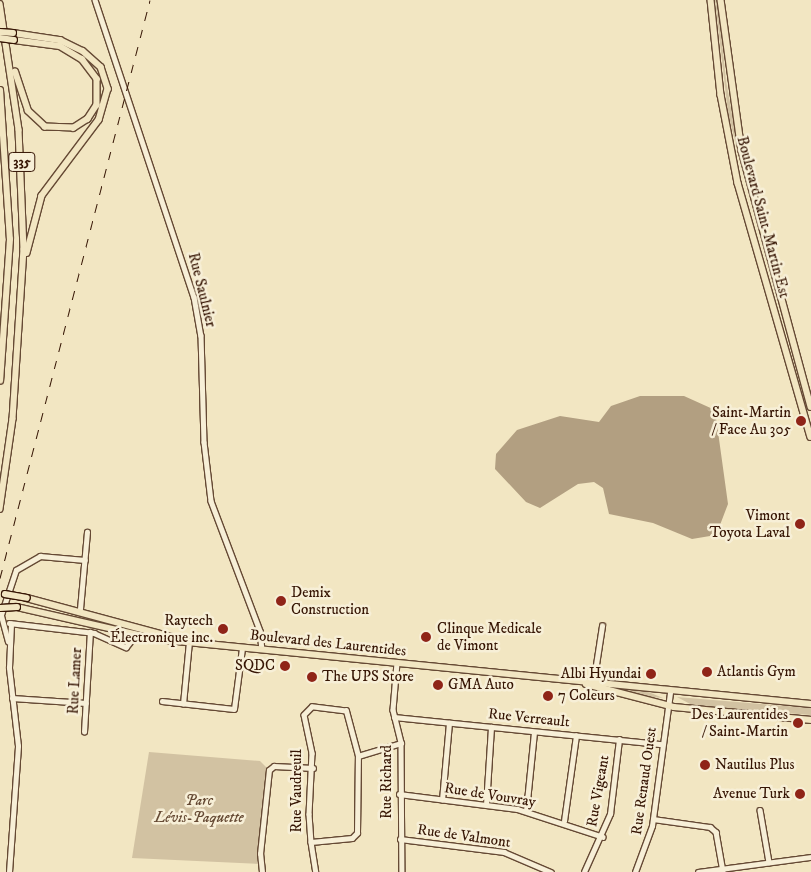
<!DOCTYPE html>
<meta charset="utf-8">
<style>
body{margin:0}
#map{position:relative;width:811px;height:872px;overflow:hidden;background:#f2e6c2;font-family:"IM FELL DW Pica",serif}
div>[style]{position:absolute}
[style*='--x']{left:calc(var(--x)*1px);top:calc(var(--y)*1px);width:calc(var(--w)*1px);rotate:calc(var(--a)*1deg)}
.green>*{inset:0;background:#d2c2a2}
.water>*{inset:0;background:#b29f81}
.roads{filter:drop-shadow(1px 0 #654934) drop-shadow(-1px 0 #654934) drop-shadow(0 1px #654934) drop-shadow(0 -1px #654934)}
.minor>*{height:4.5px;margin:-2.25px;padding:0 2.25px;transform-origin:2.25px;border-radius:2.25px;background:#f7efd7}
.major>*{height:5.5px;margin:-2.75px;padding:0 2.75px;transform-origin:2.75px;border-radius:2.75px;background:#f2e6c2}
.highway>*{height:6px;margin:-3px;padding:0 3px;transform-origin:3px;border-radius:3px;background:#f2e6c2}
.rail>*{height:1px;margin-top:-0.5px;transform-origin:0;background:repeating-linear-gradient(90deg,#361504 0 9px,transparent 0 18px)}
.bridges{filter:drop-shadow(1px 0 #361504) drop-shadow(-1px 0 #361504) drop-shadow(0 1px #361504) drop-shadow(0 -1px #361504)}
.major-bridge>*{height:5.5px;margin:-2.75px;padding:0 2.75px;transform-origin:2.75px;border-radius:2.75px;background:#f2e6c2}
.highway-bridge>*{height:6px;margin:-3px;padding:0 3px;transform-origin:3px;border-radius:3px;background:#f2e6c2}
.dots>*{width:14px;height:14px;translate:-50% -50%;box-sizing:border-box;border:2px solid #f7efd7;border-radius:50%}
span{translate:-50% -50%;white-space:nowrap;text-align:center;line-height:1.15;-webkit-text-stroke:5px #f7efd7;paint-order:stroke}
.shield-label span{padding:1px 4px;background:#f7efd7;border:1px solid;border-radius:4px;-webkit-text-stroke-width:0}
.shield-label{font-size:14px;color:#361504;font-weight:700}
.street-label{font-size:15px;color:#361504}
.poi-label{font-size:15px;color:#361504}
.right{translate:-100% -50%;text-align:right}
.left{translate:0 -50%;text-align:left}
.park-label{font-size:15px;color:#654933;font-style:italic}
</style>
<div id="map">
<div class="green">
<i style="clip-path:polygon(715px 0,718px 0,726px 81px,743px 173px,728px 113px)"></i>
<i style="clip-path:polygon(601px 684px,646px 691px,663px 698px,629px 695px)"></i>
<i style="clip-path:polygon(677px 697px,811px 708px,811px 715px,694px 706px)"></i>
<i style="clip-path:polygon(149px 752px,260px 761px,269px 770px,261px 864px,132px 858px)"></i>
</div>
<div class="water">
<i style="clip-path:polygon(640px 396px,684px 396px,715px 410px,728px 504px,720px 525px,710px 536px,692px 539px,653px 523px,609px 514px,603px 488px,594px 482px,578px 484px,540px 508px,526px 502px,495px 469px,496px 454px,517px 430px,560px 416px,599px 422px,611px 406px)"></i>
</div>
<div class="roads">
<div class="minor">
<i style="--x:95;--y:0;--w:313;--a:71.6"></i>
<i style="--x:194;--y:297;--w:39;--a:80"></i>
<i style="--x:201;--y:335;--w:107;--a:88.4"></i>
<i style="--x:204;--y:442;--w:59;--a:83.2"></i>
<i style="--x:211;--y:501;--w:139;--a:69.3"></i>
<i style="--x:260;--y:631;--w:18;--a:84"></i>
<i style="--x:80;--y:609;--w:77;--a:-84.8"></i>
<i style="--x:9;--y:623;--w:86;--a:6.7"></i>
<i style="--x:94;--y:633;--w:35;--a:24"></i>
<i style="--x:126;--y:647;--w:16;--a:-52"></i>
<i style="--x:8;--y:642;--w:28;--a:-105"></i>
<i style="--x:1;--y:615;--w:47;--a:-71.6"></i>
<i style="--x:16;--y:570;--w:28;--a:-30"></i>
<i style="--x:40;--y:556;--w:45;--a:5.1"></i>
<i style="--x:397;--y:663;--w:47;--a:94.9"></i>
<i style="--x:393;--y:710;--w:34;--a:76"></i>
<i style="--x:401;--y:743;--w:129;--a:89.6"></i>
<i style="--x:593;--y:684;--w:59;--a:-81.2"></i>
<i style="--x:12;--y:698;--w:74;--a:3.9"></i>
<i style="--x:162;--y:701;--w:72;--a:6.3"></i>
<i style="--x:234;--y:709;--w:62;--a:-82.5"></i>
<i style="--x:183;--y:704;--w:62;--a:-84.5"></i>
<i style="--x:394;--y:717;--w:269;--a:5.8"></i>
<i style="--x:84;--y:732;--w:100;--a:-86.6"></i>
<i style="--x:358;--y:756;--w:45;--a:-16.8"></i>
<i style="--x:399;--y:794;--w:119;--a:7.2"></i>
<i style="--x:517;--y:809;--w:90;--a:18"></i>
<i style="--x:442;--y:800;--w:77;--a:-84.8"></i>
<i style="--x:486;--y:805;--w:78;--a:-86.3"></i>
<i style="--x:760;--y:810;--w:53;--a:80.2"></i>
<i style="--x:526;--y:811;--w:79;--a:-84.2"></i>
<i style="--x:653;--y:819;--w:58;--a:8"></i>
<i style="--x:710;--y:827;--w:8;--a:40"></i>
<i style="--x:716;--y:832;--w:40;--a:80"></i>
<i style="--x:564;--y:821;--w:86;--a:-82"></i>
<i style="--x:400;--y:839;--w:105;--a:7.1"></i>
<i style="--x:504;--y:852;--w:51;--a:23.1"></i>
<i style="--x:311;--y:842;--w:41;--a:-5.6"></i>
<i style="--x:352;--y:838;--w:7;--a:-45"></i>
<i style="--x:357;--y:833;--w:77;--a:-89.3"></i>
<i style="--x:358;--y:756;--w:47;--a:-104.9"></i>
<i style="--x:346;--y:711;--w:34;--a:-173"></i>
<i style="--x:312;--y:707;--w:11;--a:135"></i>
<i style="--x:304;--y:715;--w:39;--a:78"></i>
<i style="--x:312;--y:753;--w:61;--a:92.8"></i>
<i style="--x:309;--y:814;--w:28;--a:86"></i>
<i style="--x:311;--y:842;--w:30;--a:81"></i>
<i style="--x:9;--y:872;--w:126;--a:-85.9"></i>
<i style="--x:18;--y:746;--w:79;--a:-96.6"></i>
<i style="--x:9;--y:668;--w:44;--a:-87.4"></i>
<i style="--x:262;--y:872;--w:18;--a:-96"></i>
<i style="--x:260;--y:854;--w:84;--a:-83.9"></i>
<i style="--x:269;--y:770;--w:6;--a:-39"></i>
<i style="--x:274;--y:766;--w:39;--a:3"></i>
<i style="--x:584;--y:872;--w:64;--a:-65.9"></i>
<i style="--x:610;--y:814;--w:75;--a:-83.1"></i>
<i style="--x:635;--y:872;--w:49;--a:-69.7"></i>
<i style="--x:652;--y:826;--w:135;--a:-82.3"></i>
<i style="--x:698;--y:872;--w:114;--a:-7.6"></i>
</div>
<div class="major">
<i style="--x:711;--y:0;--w:96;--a:84"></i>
<i style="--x:721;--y:95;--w:90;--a:79.1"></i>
<i style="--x:738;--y:183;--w:264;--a:74"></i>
<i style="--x:721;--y:0;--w:152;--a:82.1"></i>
<i style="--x:742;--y:151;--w:265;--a:74.9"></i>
<i style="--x:0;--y:4;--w:127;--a:81.4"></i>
<i style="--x:19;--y:130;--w:119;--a:87.6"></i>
<i style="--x:24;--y:249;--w:170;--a:93.7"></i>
<i style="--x:13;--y:419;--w:91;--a:98.2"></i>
<i style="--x:13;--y:33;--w:48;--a:8.5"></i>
<i style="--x:60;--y:40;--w:25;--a:26"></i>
<i style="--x:83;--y:51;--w:24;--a:42"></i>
<i style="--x:101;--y:67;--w:23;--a:72"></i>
<i style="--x:108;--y:89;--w:32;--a:106"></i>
<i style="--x:99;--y:120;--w:95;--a:126.9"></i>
<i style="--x:42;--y:196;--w:59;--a:104.7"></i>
<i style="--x:14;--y:40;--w:46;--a:7.4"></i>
<i style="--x:60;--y:46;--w:26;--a:31"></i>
<i style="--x:82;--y:59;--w:25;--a:53"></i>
<i style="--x:97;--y:79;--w:26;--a:90"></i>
<i style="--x:97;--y:105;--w:17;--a:123"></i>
<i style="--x:88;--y:119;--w:17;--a:147"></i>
<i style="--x:74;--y:128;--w:29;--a:-178"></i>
<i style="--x:45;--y:127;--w:23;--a:-137"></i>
<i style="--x:28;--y:111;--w:41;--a:-108.4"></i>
<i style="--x:27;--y:598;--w:153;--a:15.1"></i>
<i style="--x:17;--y:607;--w:144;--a:12.9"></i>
<i style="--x:157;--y:639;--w:657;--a:5.68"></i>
<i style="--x:586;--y:684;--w:91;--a:14.6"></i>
<i style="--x:674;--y:707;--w:138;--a:5.4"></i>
</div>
<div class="highway">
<i style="--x:0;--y:90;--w:149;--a:86.2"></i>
<i style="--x:10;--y:239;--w:142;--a:94"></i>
</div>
</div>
<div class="rail">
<i style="--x:0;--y:578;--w:597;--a:-75.45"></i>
</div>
<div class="bridges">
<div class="major-bridge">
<i style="--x:0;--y:32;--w:13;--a:4"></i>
<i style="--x:0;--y:38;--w:14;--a:8"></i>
<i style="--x:5;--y:594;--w:22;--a:10"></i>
</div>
<div class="highway-bridge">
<i style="--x:0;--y:608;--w:17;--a:-3"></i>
</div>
</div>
<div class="dots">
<i style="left:801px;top:421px;background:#8f2418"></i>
<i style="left:800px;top:524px;background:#8f2418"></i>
<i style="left:281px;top:601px;background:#8f2418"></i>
<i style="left:223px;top:629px;background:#8f2418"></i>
<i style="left:426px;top:637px;background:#8f2418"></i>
<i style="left:285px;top:666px;background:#8f2418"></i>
<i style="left:707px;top:672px;background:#8f2418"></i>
<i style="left:651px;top:674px;background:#8f2418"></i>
<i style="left:312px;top:677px;background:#8f2418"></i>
<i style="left:438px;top:685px;background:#8f2418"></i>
<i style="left:548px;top:696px;background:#8f2418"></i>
<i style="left:798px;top:723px;background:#8f2418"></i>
<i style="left:705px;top:765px;background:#8f2418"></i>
<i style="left:800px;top:794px;background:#8f2418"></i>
</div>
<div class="shield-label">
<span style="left:22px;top:162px">335</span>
</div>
<div class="street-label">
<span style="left:763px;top:217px;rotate:75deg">Boulevard Saint-Martin Est</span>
<span style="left:202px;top:290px;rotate:76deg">Rue Saulnier</span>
<span style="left:328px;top:643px;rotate:6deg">Boulevard des Laurentides</span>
<span style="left:75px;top:681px;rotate:-87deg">Rue Lamer</span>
<span style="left:529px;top:718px;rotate:6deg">Rue Verreault</span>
<span style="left:644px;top:781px;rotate:-82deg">Rue Renaud Ouest</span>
<span style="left:387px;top:782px;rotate:-90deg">Rue Richard</span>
<span style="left:297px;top:791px;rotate:-90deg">Rue Vaudreuil</span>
<span style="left:598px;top:791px;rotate:-80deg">Rue Vigeant</span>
<span style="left:490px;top:795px;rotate:9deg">Rue de Vouvray</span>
<span style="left:464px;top:836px;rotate:8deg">Rue de Valmont</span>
</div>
<div class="poi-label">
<span class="right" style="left:791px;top:421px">Saint-Martin<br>/ Face Au 305</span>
<span class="right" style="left:790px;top:524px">Vimont<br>Toyota Laval</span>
<span class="left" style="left:291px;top:601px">Demix<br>Construction</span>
<span class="right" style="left:213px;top:629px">Raytech<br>Électronique inc.</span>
<span class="left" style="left:437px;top:637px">Clinque Medicale<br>de Vimont</span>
<span class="right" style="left:275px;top:666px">SQDC</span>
<span class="left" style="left:717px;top:672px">Atlantis Gym</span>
<span class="right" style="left:641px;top:674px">Albi Hyundai</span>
<span class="left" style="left:322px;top:677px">The UPS Store</span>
<span class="left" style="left:448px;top:685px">GMA Auto</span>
<span class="left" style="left:558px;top:696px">7 Coleurs</span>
<span class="right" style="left:788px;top:723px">Des Laurentides<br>/ Saint-Martin</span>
<span class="left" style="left:715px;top:765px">Nautilus Plus</span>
<span class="right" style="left:790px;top:794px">Avenue Turk</span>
</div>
<div class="park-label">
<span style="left:199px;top:809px">Parc<br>Lévis-Paquette</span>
</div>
</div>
